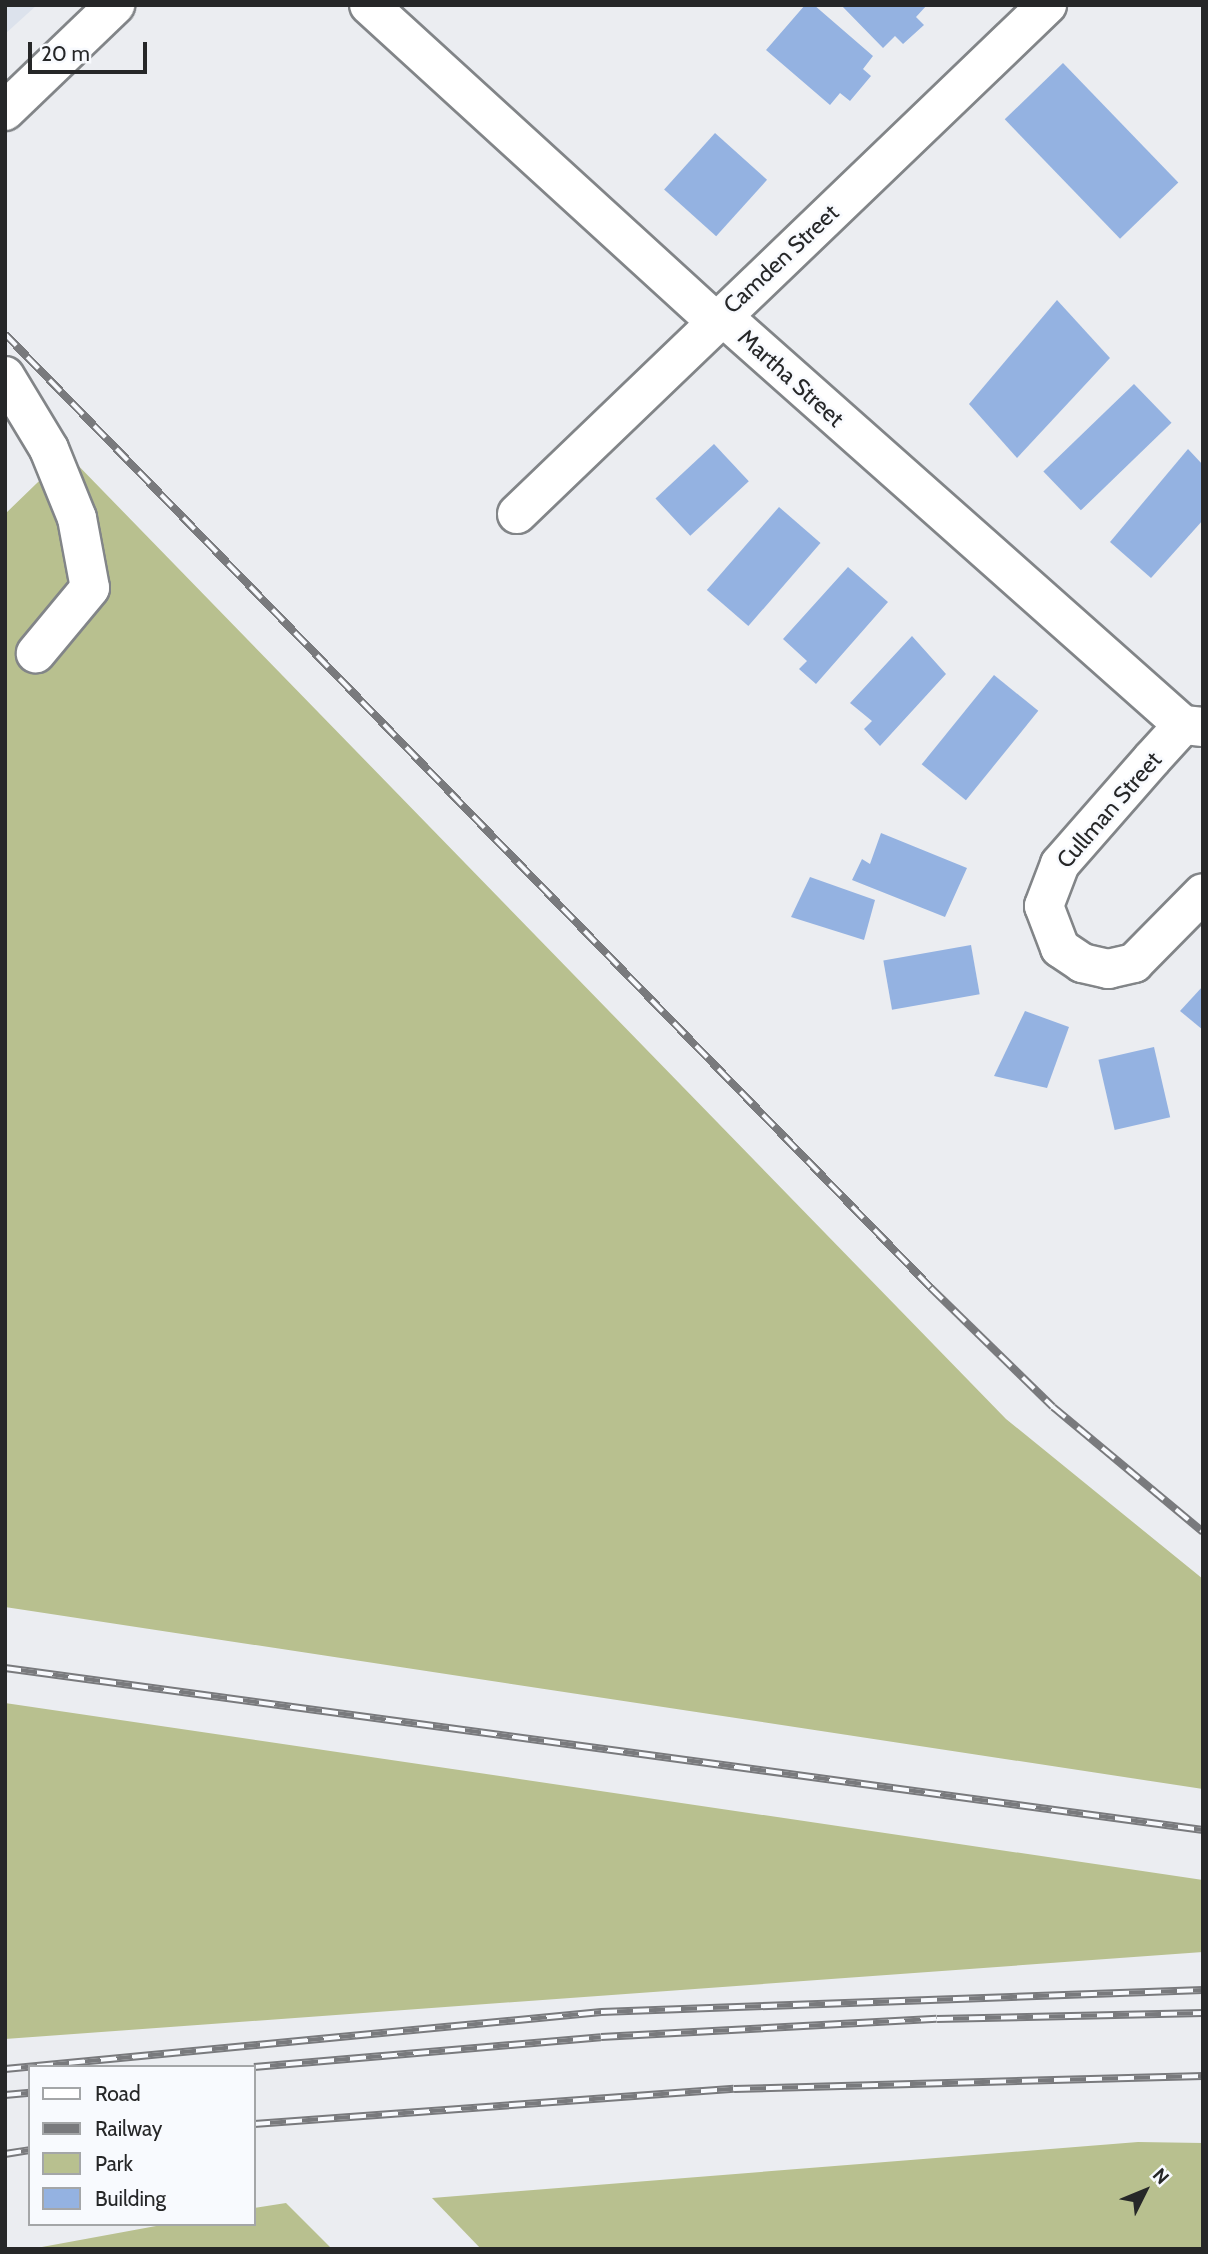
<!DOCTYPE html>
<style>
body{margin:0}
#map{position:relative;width:1208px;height:2254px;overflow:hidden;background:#ebedf1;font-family:Cabin,sans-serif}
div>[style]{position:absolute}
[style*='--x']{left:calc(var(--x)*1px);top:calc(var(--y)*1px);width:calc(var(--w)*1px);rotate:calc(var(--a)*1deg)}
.built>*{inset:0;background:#dce2ec}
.green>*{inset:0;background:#b8c08f}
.building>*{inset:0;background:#94b2e1;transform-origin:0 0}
.roads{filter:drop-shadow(2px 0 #828588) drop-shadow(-2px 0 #828588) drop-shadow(0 2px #828588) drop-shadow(0 -2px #828588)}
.minor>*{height:38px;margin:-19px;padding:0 19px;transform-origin:19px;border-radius:19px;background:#fff}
.rail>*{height:8px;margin-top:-4px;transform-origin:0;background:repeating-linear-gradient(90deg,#f8fafe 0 16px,#797a7d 0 32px);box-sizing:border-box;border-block:2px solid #797a7d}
span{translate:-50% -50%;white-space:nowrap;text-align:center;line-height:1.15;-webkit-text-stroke:5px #f8fafe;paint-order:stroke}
.street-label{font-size:23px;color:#262728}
.frame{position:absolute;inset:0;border:7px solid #262728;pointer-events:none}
.legend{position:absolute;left:28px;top:2065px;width:228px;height:161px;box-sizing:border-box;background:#f8fafe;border:2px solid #a4a6a8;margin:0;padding:9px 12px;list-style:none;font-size:21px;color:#262728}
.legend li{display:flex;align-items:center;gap:14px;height:35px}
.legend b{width:35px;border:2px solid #a4a6a8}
.north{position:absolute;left:1110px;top:2156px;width:70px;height:70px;-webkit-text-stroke:5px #f8fafe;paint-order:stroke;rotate:47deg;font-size:19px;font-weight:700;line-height:28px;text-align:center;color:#262728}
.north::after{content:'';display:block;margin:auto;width:24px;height:32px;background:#262728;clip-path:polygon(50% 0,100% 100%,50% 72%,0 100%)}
.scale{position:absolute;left:28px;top:42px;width:119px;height:32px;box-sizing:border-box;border:4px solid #262728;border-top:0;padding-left:9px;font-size:21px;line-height:24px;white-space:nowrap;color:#262728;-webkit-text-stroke:5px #f8fafe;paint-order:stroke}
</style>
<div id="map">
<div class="built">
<i style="clip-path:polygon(5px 5px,37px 5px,5px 34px)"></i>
</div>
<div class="green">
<i style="clip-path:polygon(67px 454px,1006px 1419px,1203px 1579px,1203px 1789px,5px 1607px,5px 514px)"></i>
<i style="clip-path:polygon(5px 1703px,1203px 1880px,1203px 1952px,5px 2039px)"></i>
<i style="clip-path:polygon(1138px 2142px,1203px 2143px,1203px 2249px,481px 2249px,432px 2198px)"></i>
<i style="clip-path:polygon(286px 2203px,332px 2249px,31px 2249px,167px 2224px,254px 2224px,254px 2208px)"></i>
</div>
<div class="building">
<i style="clip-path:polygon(805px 5px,814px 5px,873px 56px,863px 69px,871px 76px,850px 101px,840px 93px,830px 105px,766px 50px)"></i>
<i style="clip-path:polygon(841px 5px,927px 5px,916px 17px,924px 25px,903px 44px,895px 36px,883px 48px)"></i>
<i style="left:1063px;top:63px;width:166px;height:81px;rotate:46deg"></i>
<i style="left:715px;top:133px;width:70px;height:76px;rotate:42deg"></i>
<i style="clip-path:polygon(1057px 300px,1110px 358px,1017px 458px,969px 404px)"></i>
<i style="left:1134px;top:384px;width:54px;height:126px;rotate:46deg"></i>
<i style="left:714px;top:444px;width:51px;height:80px;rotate:47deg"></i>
<i style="clip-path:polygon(1188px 449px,1203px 465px,1203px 520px,1151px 578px,1110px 542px)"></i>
<i style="left:779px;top:507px;width:55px;height:110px;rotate:41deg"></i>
<i style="clip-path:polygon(848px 567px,888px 602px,816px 684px,799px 669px,807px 661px,783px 639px)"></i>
<i style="clip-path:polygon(912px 636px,946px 674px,880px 746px,864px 729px,872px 721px,850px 703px)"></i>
<i style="left:994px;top:675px;width:57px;height:115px;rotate:39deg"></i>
<i style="clip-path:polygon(881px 833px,967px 868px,945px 917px,852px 880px,862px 859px,870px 864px)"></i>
<i style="clip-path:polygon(810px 877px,875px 900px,864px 940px,791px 917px)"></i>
<i style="left:971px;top:945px;width:50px;height:89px;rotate:80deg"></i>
<i style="clip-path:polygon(1203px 986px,1203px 1030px,1180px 1011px)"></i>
<i style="clip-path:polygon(1025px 1011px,1069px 1027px,1047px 1088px,994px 1076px)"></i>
<i style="left:1154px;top:1047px;width:72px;height:57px;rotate:77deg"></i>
</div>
<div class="roads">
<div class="minor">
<i style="--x:369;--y:5;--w:469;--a:42.4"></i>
<i style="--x:715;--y:321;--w:14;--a:4"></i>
<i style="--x:729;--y:322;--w:607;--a:41.59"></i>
<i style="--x:5;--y:111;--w:153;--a:-43.9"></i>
<i style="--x:5;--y:376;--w:85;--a:58.9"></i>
<i style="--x:49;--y:449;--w:74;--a:67.9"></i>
<i style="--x:77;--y:518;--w:71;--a:79.5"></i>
<i style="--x:90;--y:588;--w:85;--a:129.7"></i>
<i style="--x:517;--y:514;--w:735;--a:-43.84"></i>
<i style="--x:1203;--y:727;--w:20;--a:-174"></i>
<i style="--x:1183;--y:725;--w:46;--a:132.4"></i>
<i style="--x:1152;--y:759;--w:140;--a:131.2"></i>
<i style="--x:1060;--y:864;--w:45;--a:110.9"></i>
<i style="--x:1044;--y:906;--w:45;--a:69.1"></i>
<i style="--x:1060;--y:948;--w:27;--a:34"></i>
<i style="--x:1082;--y:963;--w:27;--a:13"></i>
<i style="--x:1108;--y:969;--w:27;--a:-13"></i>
<i style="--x:1134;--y:963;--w:98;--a:-45.4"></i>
</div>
</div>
<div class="rail">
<i style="--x:5;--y:334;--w:1330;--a:45.85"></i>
<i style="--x:931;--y:1288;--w:170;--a:44.3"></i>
<i style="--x:1053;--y:1407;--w:195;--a:39.8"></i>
<i style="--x:5;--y:1668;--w:1209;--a:7.7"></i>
<i style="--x:254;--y:2067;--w:348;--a:-4.9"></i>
<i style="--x:601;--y:2037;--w:336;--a:-3.1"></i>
<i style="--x:937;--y:2019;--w:266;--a:-1.3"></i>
<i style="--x:5;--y:2069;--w:599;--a:-5.46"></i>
<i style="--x:601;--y:2012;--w:602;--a:-2.09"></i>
<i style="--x:5;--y:2095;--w:25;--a:-5"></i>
<i style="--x:254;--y:2124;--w:481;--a:-4.2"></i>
<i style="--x:734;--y:2089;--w:469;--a:-1.6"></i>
<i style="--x:5;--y:2154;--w:25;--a:-9"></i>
</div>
<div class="street-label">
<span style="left:781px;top:259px;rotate:-43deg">Camden Street</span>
<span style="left:791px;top:378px;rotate:42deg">Martha Street</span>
<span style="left:1109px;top:810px;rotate:-49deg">Cullman Street</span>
</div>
<div class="frame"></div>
<ul class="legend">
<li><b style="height:9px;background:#fff"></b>Road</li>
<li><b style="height:9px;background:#797a7d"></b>Railway</li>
<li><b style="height:19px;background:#b8c08f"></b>Park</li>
<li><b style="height:19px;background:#94b2e1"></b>Building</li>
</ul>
<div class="north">N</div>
<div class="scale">20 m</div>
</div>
